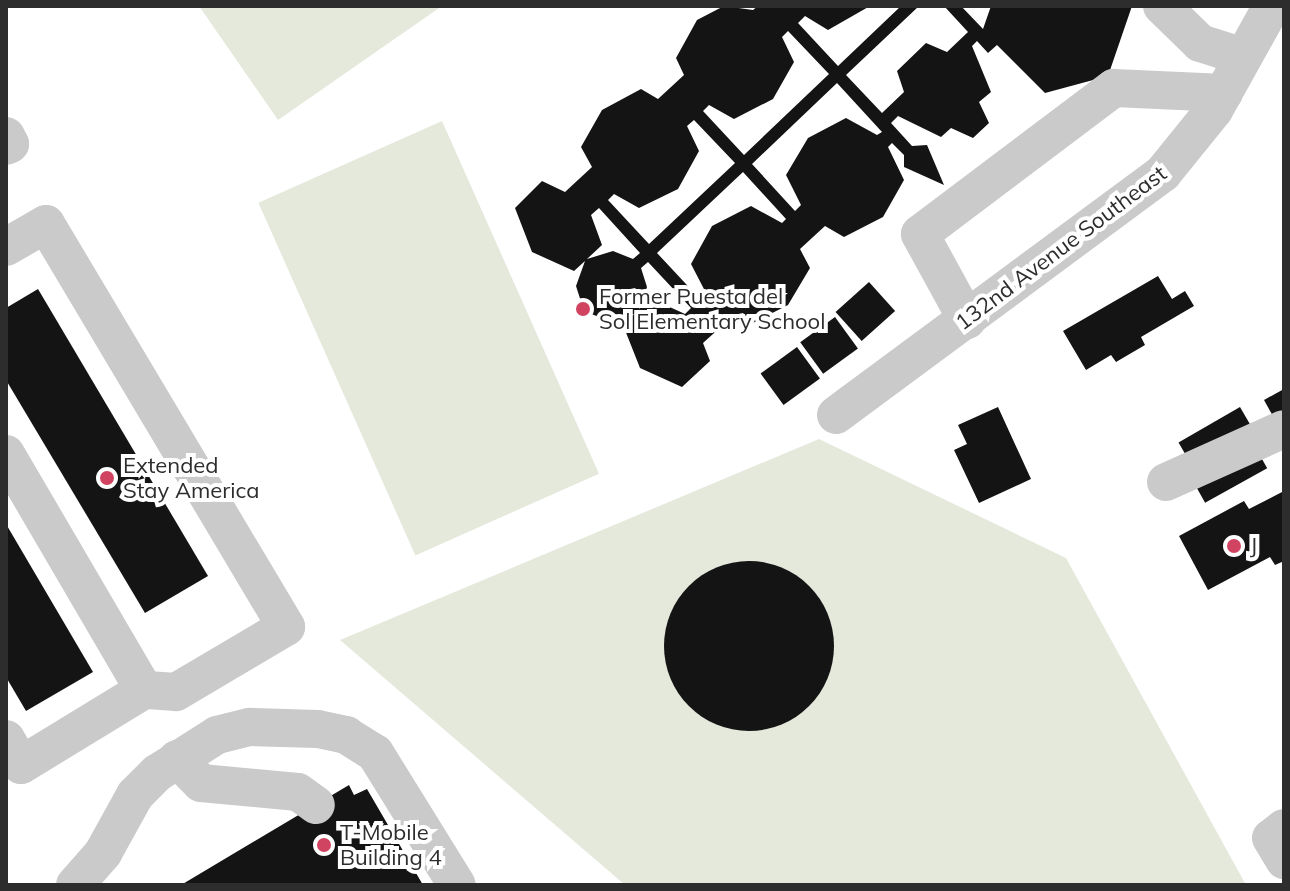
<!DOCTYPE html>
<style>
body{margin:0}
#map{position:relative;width:1290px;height:891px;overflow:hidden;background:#fff;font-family:Mulish,sans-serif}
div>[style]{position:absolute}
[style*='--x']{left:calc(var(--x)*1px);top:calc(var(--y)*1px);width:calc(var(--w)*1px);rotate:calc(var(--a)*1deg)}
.green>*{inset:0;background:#e5e9dc;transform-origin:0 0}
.building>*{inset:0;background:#141414;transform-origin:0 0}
.round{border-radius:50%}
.minor>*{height:38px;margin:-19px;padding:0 19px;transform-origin:19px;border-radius:19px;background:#cacaca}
.dots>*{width:22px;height:22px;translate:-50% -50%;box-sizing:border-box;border:4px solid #fff;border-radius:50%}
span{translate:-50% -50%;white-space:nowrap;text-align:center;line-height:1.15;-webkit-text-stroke:8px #fff;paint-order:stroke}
.street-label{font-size:22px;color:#2d2d2d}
.poi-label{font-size:22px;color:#2d2d2d}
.left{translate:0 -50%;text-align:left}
.frame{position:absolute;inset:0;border:8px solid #2d2d2d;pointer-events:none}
</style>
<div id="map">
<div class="green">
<i style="clip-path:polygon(199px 6px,442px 6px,278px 120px)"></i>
<i style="left:442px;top:121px;width:386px;height:201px;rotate:66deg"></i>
<i style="clip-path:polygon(819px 439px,1066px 558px,1246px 885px,625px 885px,340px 640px)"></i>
</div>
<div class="building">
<i style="clip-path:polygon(evenodd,724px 6px,753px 10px,758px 6px,870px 6px,828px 30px,805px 16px,798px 23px,838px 66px,901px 6px,919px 6px,846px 75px,882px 113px,904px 92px,897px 71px,926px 43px,947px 52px,968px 32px,944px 6px,961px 6px,983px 29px,991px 6px,1132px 6px,1108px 76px,1045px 93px,997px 45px,988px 53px,977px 41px,972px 46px,991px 92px,979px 102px,989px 123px,973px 138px,951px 128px,941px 137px,898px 116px,891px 123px,912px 146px,927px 145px,944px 185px,904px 167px,904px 155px,892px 143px,888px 147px,904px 180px,883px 217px,844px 237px,825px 226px,800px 249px,810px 268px,788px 305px,749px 325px,733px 316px,703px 343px,710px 361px,682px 387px,640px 368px,623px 325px,634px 314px,609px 321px,584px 311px,576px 286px,585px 261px,574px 271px,532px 252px,515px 208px,542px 181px,565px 192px,592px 167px,581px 147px,602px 110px,641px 89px,658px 99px,684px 75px,676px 58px,697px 20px,724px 6px,788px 31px,829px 74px,744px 155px,703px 111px,709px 105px,734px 119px,773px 99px,794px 62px,782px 37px,788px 31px,724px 6px,837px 83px,882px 132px,877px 135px,846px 118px,808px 138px,786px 175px,801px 205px,795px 211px,752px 164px,837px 83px,724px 6px,694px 120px,735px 163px,649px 244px,608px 200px,614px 194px,639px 208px,678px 189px,699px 151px,687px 126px,694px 120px,724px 6px,743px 172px,786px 219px,782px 223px,751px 206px,712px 226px,691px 264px,706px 293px,700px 299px,657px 253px,743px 172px,724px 6px,599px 208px,640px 253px,633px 259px,613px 251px,587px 259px,602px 245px,591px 215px,599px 208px,724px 6px,648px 262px,691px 308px,685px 314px,650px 298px,639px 309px,647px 287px,641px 268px,648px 262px)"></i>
<i style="clip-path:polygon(1158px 276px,1172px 299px,1185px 291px,1194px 306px,1141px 337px,1145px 345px,1116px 362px,1111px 355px,1086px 370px,1063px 331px)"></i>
<i style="left:869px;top:282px;width:39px;height:45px;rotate:48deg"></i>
<i style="clip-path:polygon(38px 289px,208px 576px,145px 613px,6px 380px,6px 308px)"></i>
<i style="left:835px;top:317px;width:39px;height:43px;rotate:54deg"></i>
<i style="left:797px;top:347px;width:39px;height:45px;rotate:54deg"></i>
<i style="clip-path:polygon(1284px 389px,1284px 412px,1274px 418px,1264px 400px)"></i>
<i style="clip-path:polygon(998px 407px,1031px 479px,979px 503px,954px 450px,967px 444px,958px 425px)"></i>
<i style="left:1240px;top:407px;width:20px;height:71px;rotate:60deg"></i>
<i style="left:1257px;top:450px;width:21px;height:71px;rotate:61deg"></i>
<i style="clip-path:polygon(1284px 491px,1284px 561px,1275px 565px,1270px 557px,1208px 590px,1179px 536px,1244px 501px,1249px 509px)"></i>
<i style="clip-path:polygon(6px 524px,93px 672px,26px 711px,6px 677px)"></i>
<i class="round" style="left:664px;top:561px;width:170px;height:170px"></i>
<i style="clip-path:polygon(349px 785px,354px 795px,367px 789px,423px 885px,181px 885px)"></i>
</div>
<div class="minor">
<i style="--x:1162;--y:6;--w:53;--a:44.2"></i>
<i style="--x:1200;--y:43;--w:43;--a:17.6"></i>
<i style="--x:6;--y:136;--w:9;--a:63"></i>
<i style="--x:10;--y:144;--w:4;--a:153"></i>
<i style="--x:6;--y:247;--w:46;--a:-29.9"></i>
<i style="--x:46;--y:224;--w:469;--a:59.2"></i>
<i style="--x:286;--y:627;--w:128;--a:149.4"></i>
<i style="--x:176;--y:692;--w:32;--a:-176"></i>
<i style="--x:144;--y:690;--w:144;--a:148.6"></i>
<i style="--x:21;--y:765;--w:30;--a:-120"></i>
<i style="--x:967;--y:320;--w:98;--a:-118.7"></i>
<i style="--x:920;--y:234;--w:243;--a:-37"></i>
<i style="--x:1114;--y:88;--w:110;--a:2.6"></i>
<i style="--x:836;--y:415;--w:407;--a:-36.5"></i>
<i style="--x:1163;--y:173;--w:81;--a:-51"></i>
<i style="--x:1214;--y:110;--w:119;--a:-60.9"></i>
<i style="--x:6;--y:454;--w:273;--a:59.7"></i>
<i style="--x:1166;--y:482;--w:129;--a:-24.2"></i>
<i style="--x:177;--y:759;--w:34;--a:45"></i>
<i style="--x:201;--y:783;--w:97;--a:5.3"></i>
<i style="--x:298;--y:792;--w:22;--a:36"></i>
<i style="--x:1284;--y:828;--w:16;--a:142"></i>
<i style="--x:1271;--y:838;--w:26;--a:59"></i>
<i style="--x:75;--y:885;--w:43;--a:-48.8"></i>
<i style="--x:103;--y:853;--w:66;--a:-61.1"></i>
<i style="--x:135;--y:795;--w:31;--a:-45"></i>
<i style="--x:157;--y:773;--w:71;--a:-32.3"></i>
<i style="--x:217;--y:735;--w:34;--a:-14"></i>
<i style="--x:250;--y:727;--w:68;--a:1.7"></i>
<i style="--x:318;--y:729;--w:29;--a:12"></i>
<i style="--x:346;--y:735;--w:34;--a:32"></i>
<i style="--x:375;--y:753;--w:155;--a:58.2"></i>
</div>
<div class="dots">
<i style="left:583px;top:309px;background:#d04461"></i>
<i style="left:107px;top:478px;background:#d04461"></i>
<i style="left:1234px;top:546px;background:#d04461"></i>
<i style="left:324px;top:845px;background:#d04461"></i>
</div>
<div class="street-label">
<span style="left:1061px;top:248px;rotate:-37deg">132nd Avenue Southeast</span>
</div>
<div class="poi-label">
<span class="left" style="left:599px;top:309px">Former Puesta del<br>Sol Elementary School</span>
<span class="left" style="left:123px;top:478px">Extended<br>Stay America</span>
<span class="left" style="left:1250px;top:546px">J</span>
<span class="left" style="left:340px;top:845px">T-Mobile<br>Building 4</span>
</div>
<div class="frame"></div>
</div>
